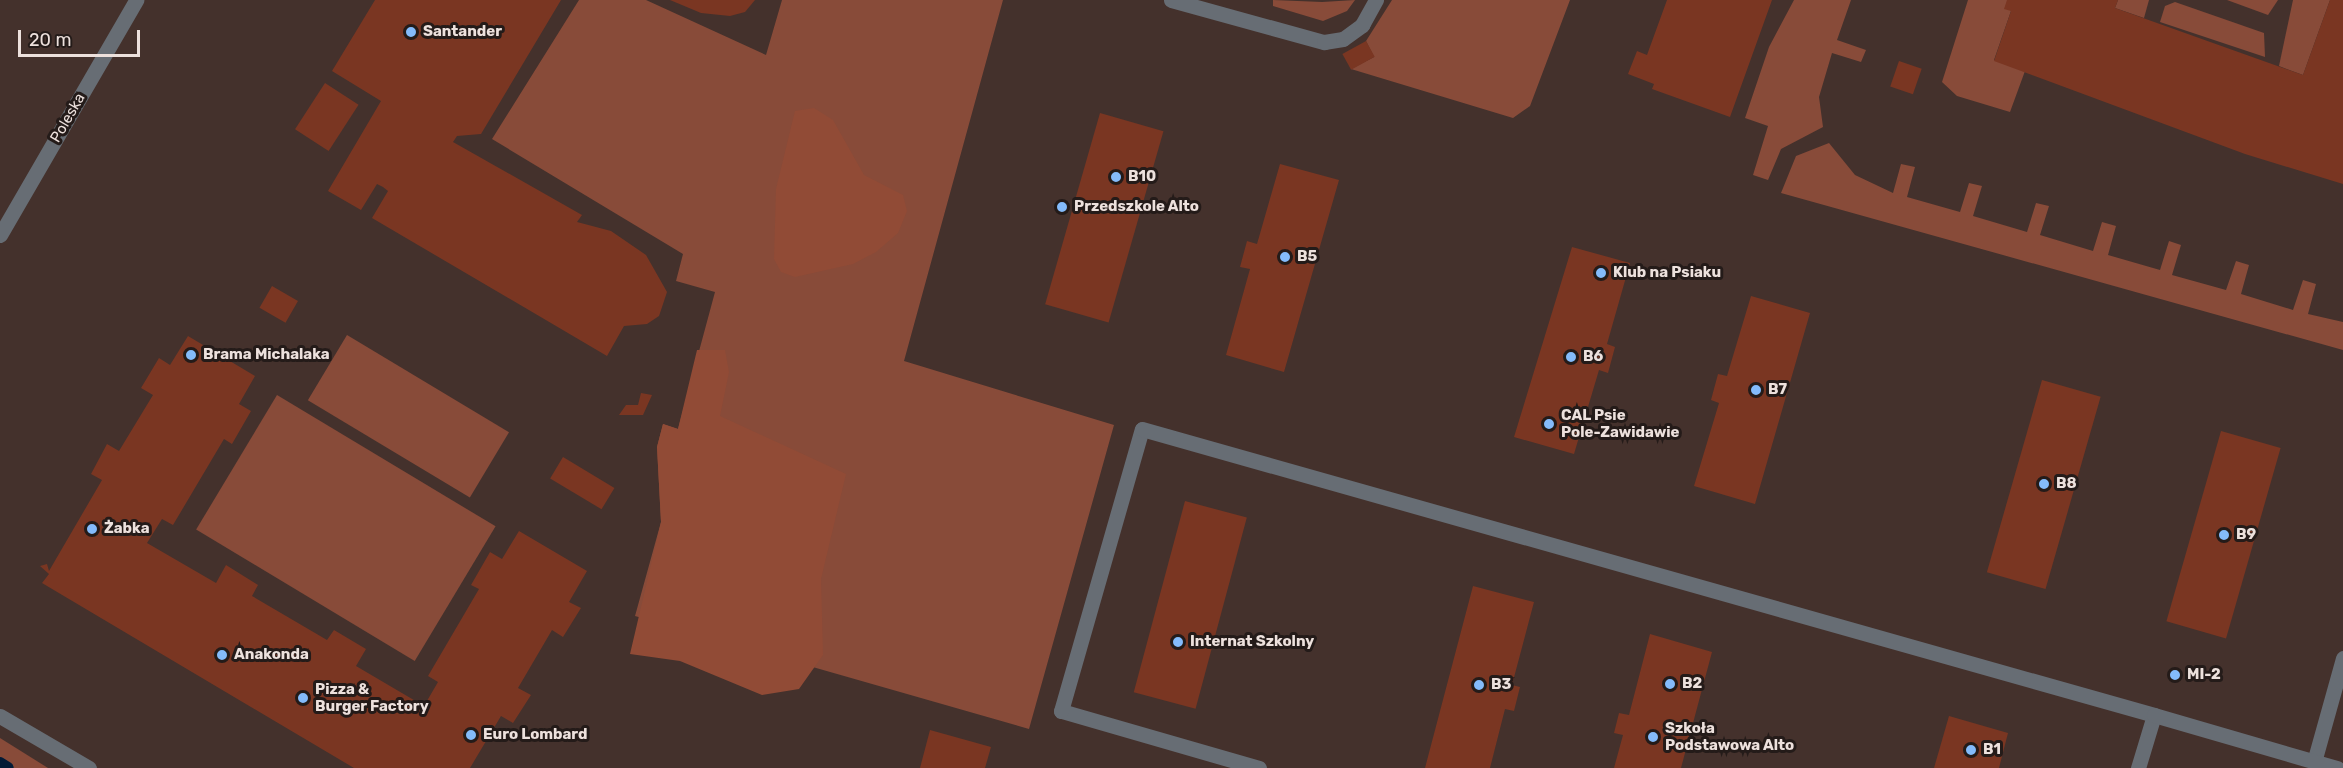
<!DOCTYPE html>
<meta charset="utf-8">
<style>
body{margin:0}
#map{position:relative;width:2343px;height:768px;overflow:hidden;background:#44312c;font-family:Rubik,sans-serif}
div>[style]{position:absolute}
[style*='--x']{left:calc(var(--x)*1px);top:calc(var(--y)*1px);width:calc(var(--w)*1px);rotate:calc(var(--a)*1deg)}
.green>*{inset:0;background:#884b39;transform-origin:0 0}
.forest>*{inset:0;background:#914b36}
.stream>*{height:12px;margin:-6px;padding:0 6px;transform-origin:6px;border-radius:6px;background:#031b36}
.building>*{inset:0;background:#7a3622;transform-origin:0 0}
.minor>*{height:15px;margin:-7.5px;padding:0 7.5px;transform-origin:7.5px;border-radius:7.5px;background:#676d74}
.dots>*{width:16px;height:16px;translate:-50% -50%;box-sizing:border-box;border:3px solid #241b19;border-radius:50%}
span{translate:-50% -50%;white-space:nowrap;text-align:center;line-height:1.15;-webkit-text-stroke:6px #241b19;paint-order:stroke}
.poi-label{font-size:15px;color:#ede1dd;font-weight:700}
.left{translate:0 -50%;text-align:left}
.street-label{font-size:15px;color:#ede1dd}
.scale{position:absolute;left:18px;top:30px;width:122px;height:27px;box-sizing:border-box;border:3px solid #ede1dd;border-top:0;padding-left:8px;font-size:18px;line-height:21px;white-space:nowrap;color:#ede1dd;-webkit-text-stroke:4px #241b19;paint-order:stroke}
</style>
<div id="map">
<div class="green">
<i style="clip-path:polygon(579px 0,646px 0,766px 55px,782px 0,1003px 0,904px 361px,1114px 425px,1029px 729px,635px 616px,661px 522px,657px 447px,663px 424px,678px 429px,715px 292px,676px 281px,683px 254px,492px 139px)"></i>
<i style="clip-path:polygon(1273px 0,1322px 2px,1355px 0,1347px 11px,1323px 21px,1273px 6px)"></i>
<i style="clip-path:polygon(1392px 0,1570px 0,1530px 106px,1513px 118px,1351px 69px,1374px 57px,1366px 41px)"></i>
<i style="clip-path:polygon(1794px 0,1851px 0,1837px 40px,1866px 50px,1861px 62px,1832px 53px,1819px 97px,1823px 127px,1781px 149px,1768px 180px,1753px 175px,1768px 126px,1745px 118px,1769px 47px)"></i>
<i style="clip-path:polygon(1968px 0,2007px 0,2011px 11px,1994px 60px,2025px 71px,2010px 112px,1957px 96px,1942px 82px)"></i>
<i style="clip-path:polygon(2118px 0,2149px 0,2144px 18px,2115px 8px)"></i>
<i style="clip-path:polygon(2227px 0,2278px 0,2268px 15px)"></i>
<i style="clip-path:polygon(2293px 0,2330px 0,2303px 75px,2279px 66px)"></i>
<i style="clip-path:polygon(2175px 2px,2264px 33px,2265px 57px,2160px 22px,2165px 6px)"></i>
<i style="clip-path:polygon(1829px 143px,1855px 175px,1893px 193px,1901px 164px,1915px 167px,1907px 197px,1960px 212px,1969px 183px,1982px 186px,1973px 216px,2027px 232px,2036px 203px,2049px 206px,2040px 235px,2093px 251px,2102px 222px,2116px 226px,2108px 255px,2160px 270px,2169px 241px,2181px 245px,2172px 275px,2226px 290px,2236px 261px,2249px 265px,2241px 294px,2293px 310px,2303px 280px,2316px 284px,2308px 314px,2343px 322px,2343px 350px,1781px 193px,1796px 156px)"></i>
<i style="left:347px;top:335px;width:189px;height:76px;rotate:31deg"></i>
<i style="left:277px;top:395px;width:255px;height:157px;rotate:31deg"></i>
<i style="clip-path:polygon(0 738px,48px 768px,0 768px)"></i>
</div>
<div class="forest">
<i style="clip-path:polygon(814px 108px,833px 120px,864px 175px,903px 195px,907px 211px,898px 233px,876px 252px,853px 264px,795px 277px,781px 272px,774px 259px,776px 189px,795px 111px)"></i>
<i style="clip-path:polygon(697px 350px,725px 350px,729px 372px,720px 416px,846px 474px,821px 579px,823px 655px,799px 689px,762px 695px,680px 661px,630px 654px,661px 522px,657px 447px,663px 424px,678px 429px)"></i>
</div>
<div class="stream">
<i style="--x:0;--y:763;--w:9;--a:32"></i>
</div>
<div class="building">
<i style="clip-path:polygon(375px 0,561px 0,481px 134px,457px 136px,453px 142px,582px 215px,577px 222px,611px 231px,646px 255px,667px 292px,659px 316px,647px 324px,624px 326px,607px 356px,372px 218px,388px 191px,383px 187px,377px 184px,361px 210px,328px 191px,381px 101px,332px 71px)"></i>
<i style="clip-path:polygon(670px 0,755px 0,745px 12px,730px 16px,701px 13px)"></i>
<i style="clip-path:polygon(1667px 0,1772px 0,1730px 117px,1652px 89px,1654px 84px,1628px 74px,1637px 51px,1647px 55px)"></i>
<i style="clip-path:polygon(2007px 0,2118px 0,2115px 8px,2303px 75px,2330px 0,2343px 0,2343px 184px,2245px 154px,1994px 61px,2011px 11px,2004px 9px)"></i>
<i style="left:1366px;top:41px;width:18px;height:27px;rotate:61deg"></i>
<i style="left:1899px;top:61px;width:24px;height:27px;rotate:19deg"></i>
<i style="left:325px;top:83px;width:40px;height:55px;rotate:33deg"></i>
<i style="left:1100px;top:113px;width:66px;height:199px;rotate:16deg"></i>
<i style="clip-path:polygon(1280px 164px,1339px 180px,1284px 372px,1226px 355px,1250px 269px,1240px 267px,1247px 241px,1257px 244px)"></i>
<i style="clip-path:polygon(1572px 247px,1630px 263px,1607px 344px,1615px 347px,1608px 373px,1599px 370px,1574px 454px,1514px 437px)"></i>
<i style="left:272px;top:286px;width:30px;height:25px;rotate:30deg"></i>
<i style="clip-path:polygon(1751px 296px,1810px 313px,1755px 504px,1694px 486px,1719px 403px,1711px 400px,1718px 374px,1727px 376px)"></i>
<i style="clip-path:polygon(188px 336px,255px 376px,239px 404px,251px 411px,232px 444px,224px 439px,173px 525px,162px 519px,147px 543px,216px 583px,226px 565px,258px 585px,252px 596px,327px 640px,334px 630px,366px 649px,356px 666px,424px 706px,438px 682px,428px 676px,479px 589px,471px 585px,490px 552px,502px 559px,519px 531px,587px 571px,569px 602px,581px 608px,563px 637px,552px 630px,518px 688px,531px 695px,513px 723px,501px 716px,470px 768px,354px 768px,42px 583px,49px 574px,40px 566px,47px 564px,49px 571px,102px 480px,91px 474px,107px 444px,119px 451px,153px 395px,141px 388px,159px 358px,170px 365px)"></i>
<i style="left:2042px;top:380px;width:61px;height:200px;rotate:16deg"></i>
<i style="clip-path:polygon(641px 393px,652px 395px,643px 415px,619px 415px,626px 405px,638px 405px)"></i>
<i style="left:2221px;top:431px;width:62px;height:198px;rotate:16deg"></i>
<i style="left:563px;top:457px;width:60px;height:25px;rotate:31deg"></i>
<i style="left:1185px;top:501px;width:64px;height:198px;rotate:15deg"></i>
<i style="clip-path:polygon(1473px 586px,1534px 602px,1512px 685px,1520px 687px,1514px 711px,1505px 709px,1490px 768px,1425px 768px)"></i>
<i style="clip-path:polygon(1650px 634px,1712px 652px,1681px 768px,1614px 768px,1623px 735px,1614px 733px,1619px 713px,1629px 715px)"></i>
<i style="clip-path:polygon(1949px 716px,2008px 733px,1999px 768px,1934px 768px)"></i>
<i style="clip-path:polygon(930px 730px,991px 747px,985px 768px,920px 768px)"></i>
</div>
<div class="minor">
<i style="--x:1171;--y:0;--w:159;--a:15.4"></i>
<i style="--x:1324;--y:42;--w:19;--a:-9"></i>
<i style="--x:1343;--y:39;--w:24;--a:-36"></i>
<i style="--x:1362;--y:25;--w:29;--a:-61"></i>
<i style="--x:0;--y:235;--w:272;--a:-59.9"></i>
<i style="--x:0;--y:716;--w:103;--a:30.3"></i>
<i style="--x:2314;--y:762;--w:108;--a:-74.4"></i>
<i style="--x:1259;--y:768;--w:206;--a:-163.9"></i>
<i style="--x:1061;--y:711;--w:293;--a:-74"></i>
<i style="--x:1142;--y:429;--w:1052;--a:15.78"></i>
<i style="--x:2138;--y:768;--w:55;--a:-73.2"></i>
<i style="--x:2154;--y:715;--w:191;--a:16.2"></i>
</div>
<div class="dots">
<i style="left:411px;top:32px;background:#84bbfb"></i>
<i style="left:1116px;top:177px;background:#84bbfb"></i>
<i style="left:1062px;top:207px;background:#84bbfb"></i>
<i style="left:1285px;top:257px;background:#84bbfb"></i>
<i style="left:1601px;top:273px;background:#84bbfb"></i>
<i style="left:191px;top:355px;background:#84bbfb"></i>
<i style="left:1571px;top:357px;background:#84bbfb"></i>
<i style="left:1756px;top:390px;background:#84bbfb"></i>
<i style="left:1549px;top:424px;background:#84bbfb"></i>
<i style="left:2044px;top:484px;background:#84bbfb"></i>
<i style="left:92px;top:529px;background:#84bbfb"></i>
<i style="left:2224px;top:535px;background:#84bbfb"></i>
<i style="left:1178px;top:642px;background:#84bbfb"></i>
<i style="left:222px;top:655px;background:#84bbfb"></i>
<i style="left:2175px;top:675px;background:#84bbfb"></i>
<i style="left:1670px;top:684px;background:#84bbfb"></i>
<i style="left:1479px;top:685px;background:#84bbfb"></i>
<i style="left:303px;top:698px;background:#84bbfb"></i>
<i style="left:471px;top:735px;background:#84bbfb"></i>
<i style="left:1653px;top:737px;background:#84bbfb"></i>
<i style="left:1971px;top:750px;background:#84bbfb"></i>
</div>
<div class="poi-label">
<span class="left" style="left:423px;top:32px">Santander</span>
<span class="left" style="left:1128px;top:177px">B10</span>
<span class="left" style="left:1074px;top:207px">Przedszkole Alto</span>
<span class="left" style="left:1297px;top:257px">B5</span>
<span class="left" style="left:1613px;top:273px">Klub na Psiaku</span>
<span class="left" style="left:203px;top:355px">Brama Michalaka</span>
<span class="left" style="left:1583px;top:357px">B6</span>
<span class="left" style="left:1768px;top:390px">B7</span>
<span class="left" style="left:1561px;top:424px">CAL Psie<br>Pole-Zawidawie</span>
<span class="left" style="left:2056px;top:484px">B8</span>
<span class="left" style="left:104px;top:529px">Żabka</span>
<span class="left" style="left:2236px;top:535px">B9</span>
<span class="left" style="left:1190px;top:642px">Internat Szkolny</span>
<span class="left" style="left:234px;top:655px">Anakonda</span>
<span class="left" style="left:2187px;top:675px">MI-2</span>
<span class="left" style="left:1682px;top:684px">B2</span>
<span class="left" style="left:1491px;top:685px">B3</span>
<span class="left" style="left:315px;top:698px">Pizza &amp;<br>Burger Factory</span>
<span class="left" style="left:1665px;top:737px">Szkoła<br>Podstawowa Alto</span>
<span class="left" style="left:483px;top:735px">Euro Lombard</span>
<span class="left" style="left:1983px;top:750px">B1</span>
</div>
<div class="street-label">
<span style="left:68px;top:118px;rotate:-60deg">Poleska</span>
</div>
<div class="scale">20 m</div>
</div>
